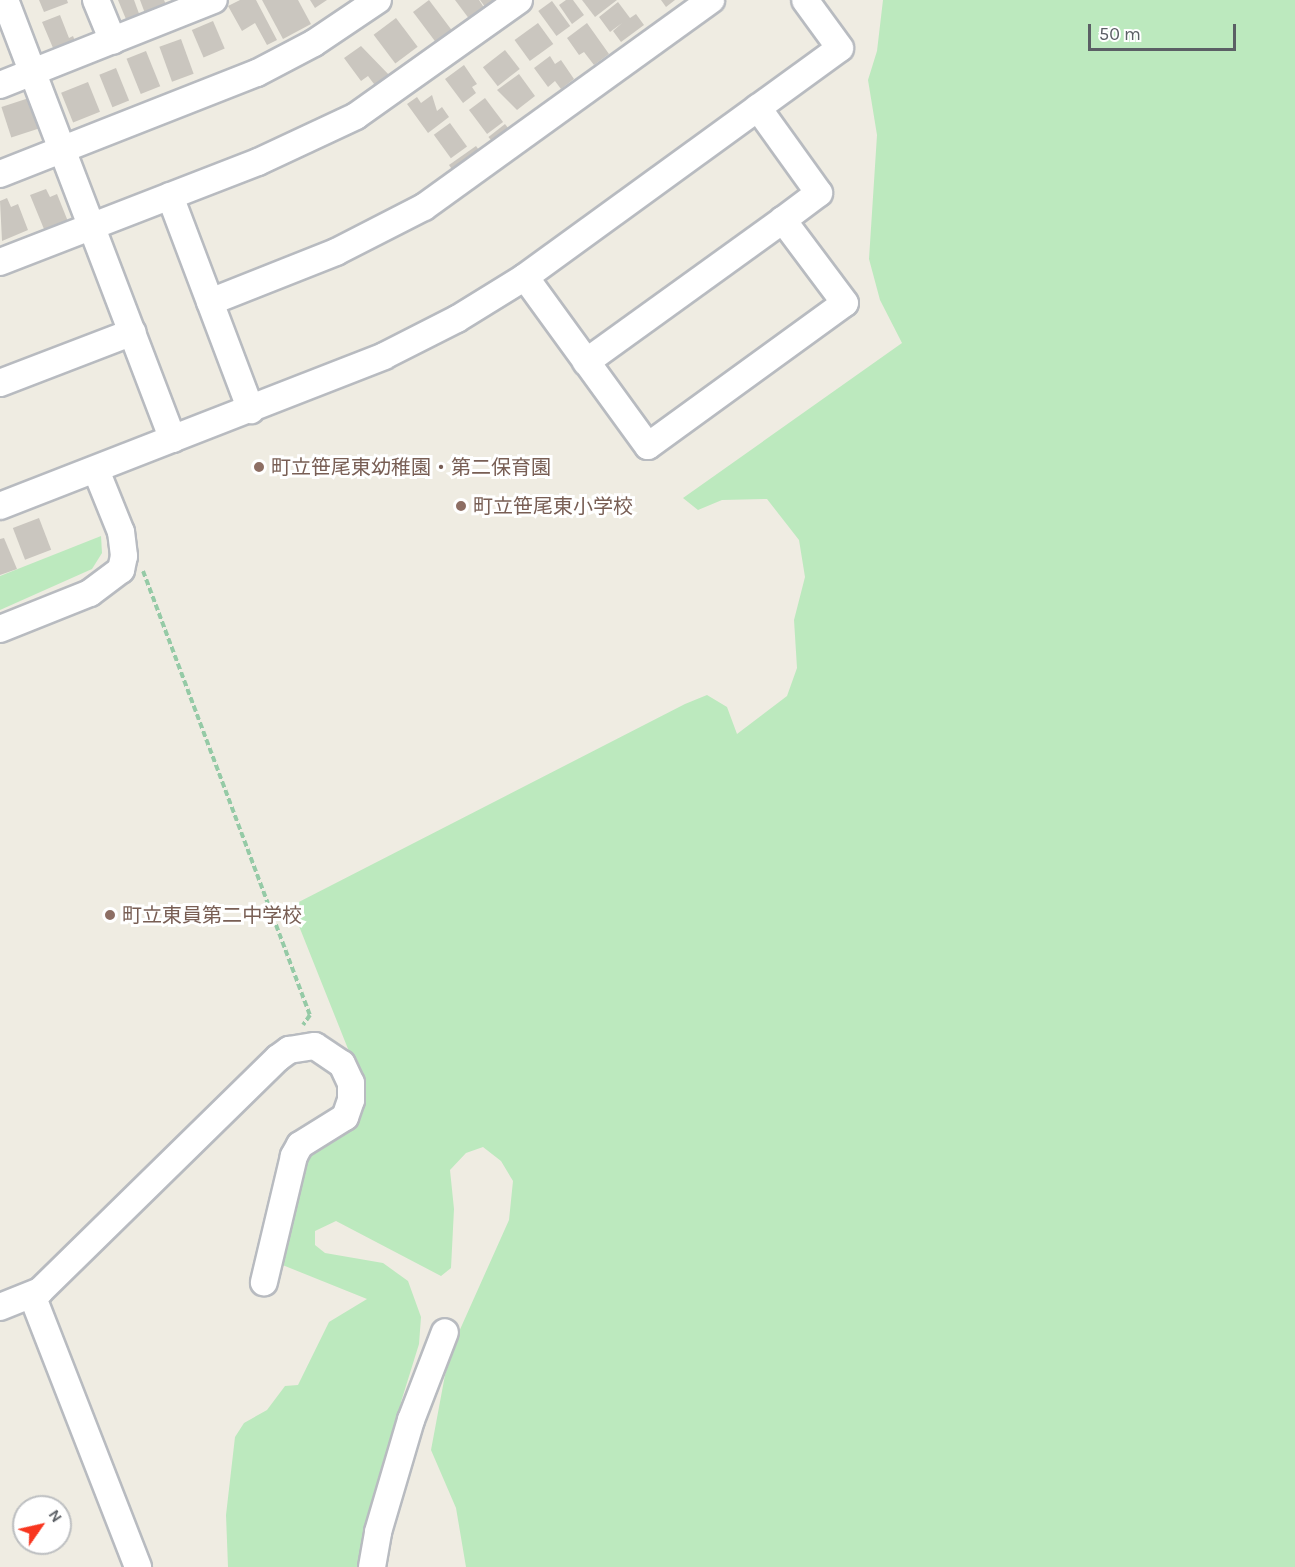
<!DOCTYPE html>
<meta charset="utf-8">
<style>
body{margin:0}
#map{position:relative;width:1295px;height:1567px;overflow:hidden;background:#efece2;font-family:Karla,"Noto Sans JP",sans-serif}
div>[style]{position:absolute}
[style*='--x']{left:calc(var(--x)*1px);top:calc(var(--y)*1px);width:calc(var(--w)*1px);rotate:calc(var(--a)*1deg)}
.green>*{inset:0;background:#bce9be}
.building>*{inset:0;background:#cac6bf;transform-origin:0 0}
.path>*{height:4px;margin-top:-2px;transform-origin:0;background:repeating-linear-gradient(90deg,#95caa6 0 6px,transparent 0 9px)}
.roads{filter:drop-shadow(2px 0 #b8bbc0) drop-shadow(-2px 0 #b8bbc0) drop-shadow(0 2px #b8bbc0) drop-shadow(0 -2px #b8bbc0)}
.minor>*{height:26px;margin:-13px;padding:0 13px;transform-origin:13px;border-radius:13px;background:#fff}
.dots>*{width:16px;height:16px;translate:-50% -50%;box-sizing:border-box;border:3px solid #fff;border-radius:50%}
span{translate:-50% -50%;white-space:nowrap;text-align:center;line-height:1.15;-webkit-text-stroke:6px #fff;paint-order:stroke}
.education-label{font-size:20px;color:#785e54}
.left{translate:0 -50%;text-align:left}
.north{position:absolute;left:12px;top:1495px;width:60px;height:60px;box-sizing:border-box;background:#fff;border:2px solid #bdbfc1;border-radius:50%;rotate:56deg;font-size:16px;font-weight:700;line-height:24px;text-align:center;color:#5b5f65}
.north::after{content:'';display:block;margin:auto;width:21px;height:27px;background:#f8361f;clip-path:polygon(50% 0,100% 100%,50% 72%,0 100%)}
.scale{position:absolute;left:1088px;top:24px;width:148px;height:27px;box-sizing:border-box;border:3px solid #5b5f65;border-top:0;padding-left:8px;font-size:18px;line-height:21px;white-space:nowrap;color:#5b5f65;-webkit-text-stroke:4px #fff;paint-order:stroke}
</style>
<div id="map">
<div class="green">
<i style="clip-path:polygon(883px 0,1295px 0,1295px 1567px,466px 1567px,456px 1508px,431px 1450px,445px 1375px,458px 1334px,509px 1220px,513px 1181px,501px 1161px,483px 1147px,466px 1153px,450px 1170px,454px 1209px,451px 1268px,441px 1276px,336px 1221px,315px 1231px,315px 1245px,325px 1253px,383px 1263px,408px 1281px,421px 1317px,419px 1344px,401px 1402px,379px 1567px,228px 1567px,226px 1515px,235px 1437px,244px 1423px,267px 1410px,285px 1386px,298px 1385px,329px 1322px,367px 1299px,280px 1264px,299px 1159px,360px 1079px,291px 906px,685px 704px,707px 695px,727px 707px,737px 734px,787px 696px,797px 668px,794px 620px,805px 577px,799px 540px,767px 499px,722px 500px,698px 510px,683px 498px,902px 343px,880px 300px,869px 259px,877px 135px,868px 80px,877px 51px)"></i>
<i style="clip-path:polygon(101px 536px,102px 553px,92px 569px,0 610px,0 576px)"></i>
</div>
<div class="building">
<i style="clip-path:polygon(39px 0,67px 0,68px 3px,44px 12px)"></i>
<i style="clip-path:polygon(118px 0,134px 0,141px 19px,128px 24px)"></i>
<i style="clip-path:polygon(140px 0,164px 0,167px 7px,146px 16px)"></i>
<i style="clip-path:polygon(240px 0,256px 0,277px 40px,267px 45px,255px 23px,242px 31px,228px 6px)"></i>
<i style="clip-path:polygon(262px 0,298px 0,311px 24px,283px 39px)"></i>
<i style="clip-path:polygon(310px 0,327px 0,315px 8px)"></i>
<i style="left:429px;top:0;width:41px;height:20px;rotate:53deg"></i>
<i style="clip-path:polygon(455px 0,479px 0,485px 9px,470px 20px)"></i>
<i style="clip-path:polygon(480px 0,493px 0,496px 5px,488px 11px)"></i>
<i style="clip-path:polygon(566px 0,573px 0,584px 15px,572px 24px,559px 5px)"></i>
<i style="clip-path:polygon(582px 0,617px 0,595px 17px)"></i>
<i style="clip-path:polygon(661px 0,675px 0,666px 7px)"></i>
<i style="left:552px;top:1px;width:31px;height:17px;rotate:54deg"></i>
<i style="clip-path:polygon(618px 2px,630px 18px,636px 14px,644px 25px,621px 42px,613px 31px,622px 23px,610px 32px,599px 17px)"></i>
<i style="clip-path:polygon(60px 15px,69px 38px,73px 36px,77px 46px,56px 55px,42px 22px)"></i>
<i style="left:396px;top:18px;width:36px;height:28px;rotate:53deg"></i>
<i style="left:213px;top:21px;width:30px;height:23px;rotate:67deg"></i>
<i style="left:538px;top:23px;width:26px;height:29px;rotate:54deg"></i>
<i style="clip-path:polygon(587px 23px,609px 54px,594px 65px,584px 52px,579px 55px,567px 38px)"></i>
<i style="left:181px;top:39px;width:37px;height:23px;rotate:70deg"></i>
<i style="clip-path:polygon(361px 46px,391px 77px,377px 88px,368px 76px,361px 81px,344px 58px)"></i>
<i style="left:505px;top:50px;width:24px;height:28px;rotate:52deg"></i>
<i style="left:146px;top:51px;width:38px;height:21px;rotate:68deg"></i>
<i style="clip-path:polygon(550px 56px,555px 64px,561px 60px,574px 79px,561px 89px,555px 81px,548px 87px,534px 68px)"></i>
<i style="clip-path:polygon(464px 65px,477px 84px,472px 87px,476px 93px,463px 103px,445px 79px)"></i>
<i style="left:116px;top:68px;width:35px;height:18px;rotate:68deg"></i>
<i style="clip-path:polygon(519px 74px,535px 96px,517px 110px,497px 90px)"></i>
<i style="left:88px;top:82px;width:32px;height:29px;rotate:68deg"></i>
<i style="clip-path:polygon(432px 95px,437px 111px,442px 107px,449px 117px,428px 133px,407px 104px,417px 97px,421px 103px)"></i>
<i style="left:29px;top:98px;width:32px;height:29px;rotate:72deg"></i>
<i style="left:485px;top:98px;width:30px;height:20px;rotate:53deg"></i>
<i style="left:450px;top:123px;width:29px;height:20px;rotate:54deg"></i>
<i style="left:505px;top:124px;width:11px;height:21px;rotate:52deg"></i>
<i style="left:476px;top:146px;width:12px;height:33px;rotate:55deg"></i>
<i style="clip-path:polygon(46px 189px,50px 197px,57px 194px,69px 224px,46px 234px,30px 195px)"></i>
<i style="clip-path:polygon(7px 198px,11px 207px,18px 204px,28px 230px,2px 241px,0 201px)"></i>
<i style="left:39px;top:518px;width:34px;height:28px;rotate:69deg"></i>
<i style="clip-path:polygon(4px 538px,17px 569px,0 575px,0 539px)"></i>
</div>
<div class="path">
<i style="--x:143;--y:571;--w:474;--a:69.4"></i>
<i style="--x:310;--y:1015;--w:12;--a:125"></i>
</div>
<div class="roads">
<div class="minor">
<i style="--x:5;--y:0;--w:470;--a:69.1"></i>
<i style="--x:96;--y:0;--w:44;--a:67.5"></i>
<i style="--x:0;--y:85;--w:230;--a:-21.7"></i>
<i style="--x:0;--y:174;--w:276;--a:-21.5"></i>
<i style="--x:257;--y:73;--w:64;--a:-27.8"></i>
<i style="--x:314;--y:43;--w:77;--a:-33.9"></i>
<i style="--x:170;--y:196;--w:229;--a:69.3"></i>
<i style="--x:0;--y:262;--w:277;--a:-21.2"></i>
<i style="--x:258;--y:162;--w:108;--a:-25.1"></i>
<i style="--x:356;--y:116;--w:200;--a:-35.4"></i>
<i style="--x:525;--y:277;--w:209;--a:54"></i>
<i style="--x:648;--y:446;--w:243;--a:-36"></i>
<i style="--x:845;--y:303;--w:104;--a:-126.8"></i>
<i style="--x:783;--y:220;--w:45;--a:-36.9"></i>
<i style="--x:819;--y:193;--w:105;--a:-125.7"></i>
<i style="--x:210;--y:302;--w:136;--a:-21.6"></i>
<i style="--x:336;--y:252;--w:99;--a:-27.1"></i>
<i style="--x:424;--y:207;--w:354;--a:-35.8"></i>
<i style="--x:586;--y:362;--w:243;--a:-35.8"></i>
<i style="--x:0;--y:383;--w:142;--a:-21"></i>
<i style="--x:0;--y:506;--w:412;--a:-21.3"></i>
<i style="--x:384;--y:356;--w:82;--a:-26.9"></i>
<i style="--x:457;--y:319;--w:80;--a:-31.7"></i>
<i style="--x:525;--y:277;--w:389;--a:-36"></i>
<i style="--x:840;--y:48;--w:59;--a:-126.1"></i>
<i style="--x:0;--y:629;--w:97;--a:-21.8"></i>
<i style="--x:90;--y:593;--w:39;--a:-37"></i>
<i style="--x:121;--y:570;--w:14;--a:-78"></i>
<i style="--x:124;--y:556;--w:24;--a:-97"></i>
<i style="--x:121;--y:532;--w:67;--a:-112"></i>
<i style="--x:32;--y:1295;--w:292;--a:68.7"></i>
<i style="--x:0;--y:1307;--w:43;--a:-21.8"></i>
<i style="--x:40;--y:1291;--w:333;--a:-44.4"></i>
<i style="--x:278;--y:1058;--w:14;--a:-36"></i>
<i style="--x:289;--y:1050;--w:26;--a:-9"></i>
<i style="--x:315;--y:1046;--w:32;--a:34"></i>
<i style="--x:342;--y:1064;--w:21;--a:65"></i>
<i style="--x:351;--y:1083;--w:17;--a:90"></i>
<i style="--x:351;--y:1100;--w:18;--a:109"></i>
<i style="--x:345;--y:1117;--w:53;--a:148.1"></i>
<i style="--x:300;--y:1145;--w:13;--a:119"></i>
<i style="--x:294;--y:1156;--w:130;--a:103.4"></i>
<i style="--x:372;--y:1567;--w:36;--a:-80"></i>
<i style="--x:378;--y:1532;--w:117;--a:-73.6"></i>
<i style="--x:411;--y:1420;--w:94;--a:-68.9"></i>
</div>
</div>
<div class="dots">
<i style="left:259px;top:467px;background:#8d6e63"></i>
<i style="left:461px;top:506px;background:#8d6e63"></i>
<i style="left:110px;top:915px;background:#8d6e63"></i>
</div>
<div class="education-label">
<span class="left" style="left:271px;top:467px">町立笹尾東幼稚園・第二保育園</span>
<span class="left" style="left:473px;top:506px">町立笹尾東小学校</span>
<span class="left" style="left:122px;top:915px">町立東員第二中学校</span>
</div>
<div class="north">N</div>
<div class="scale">50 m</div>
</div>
